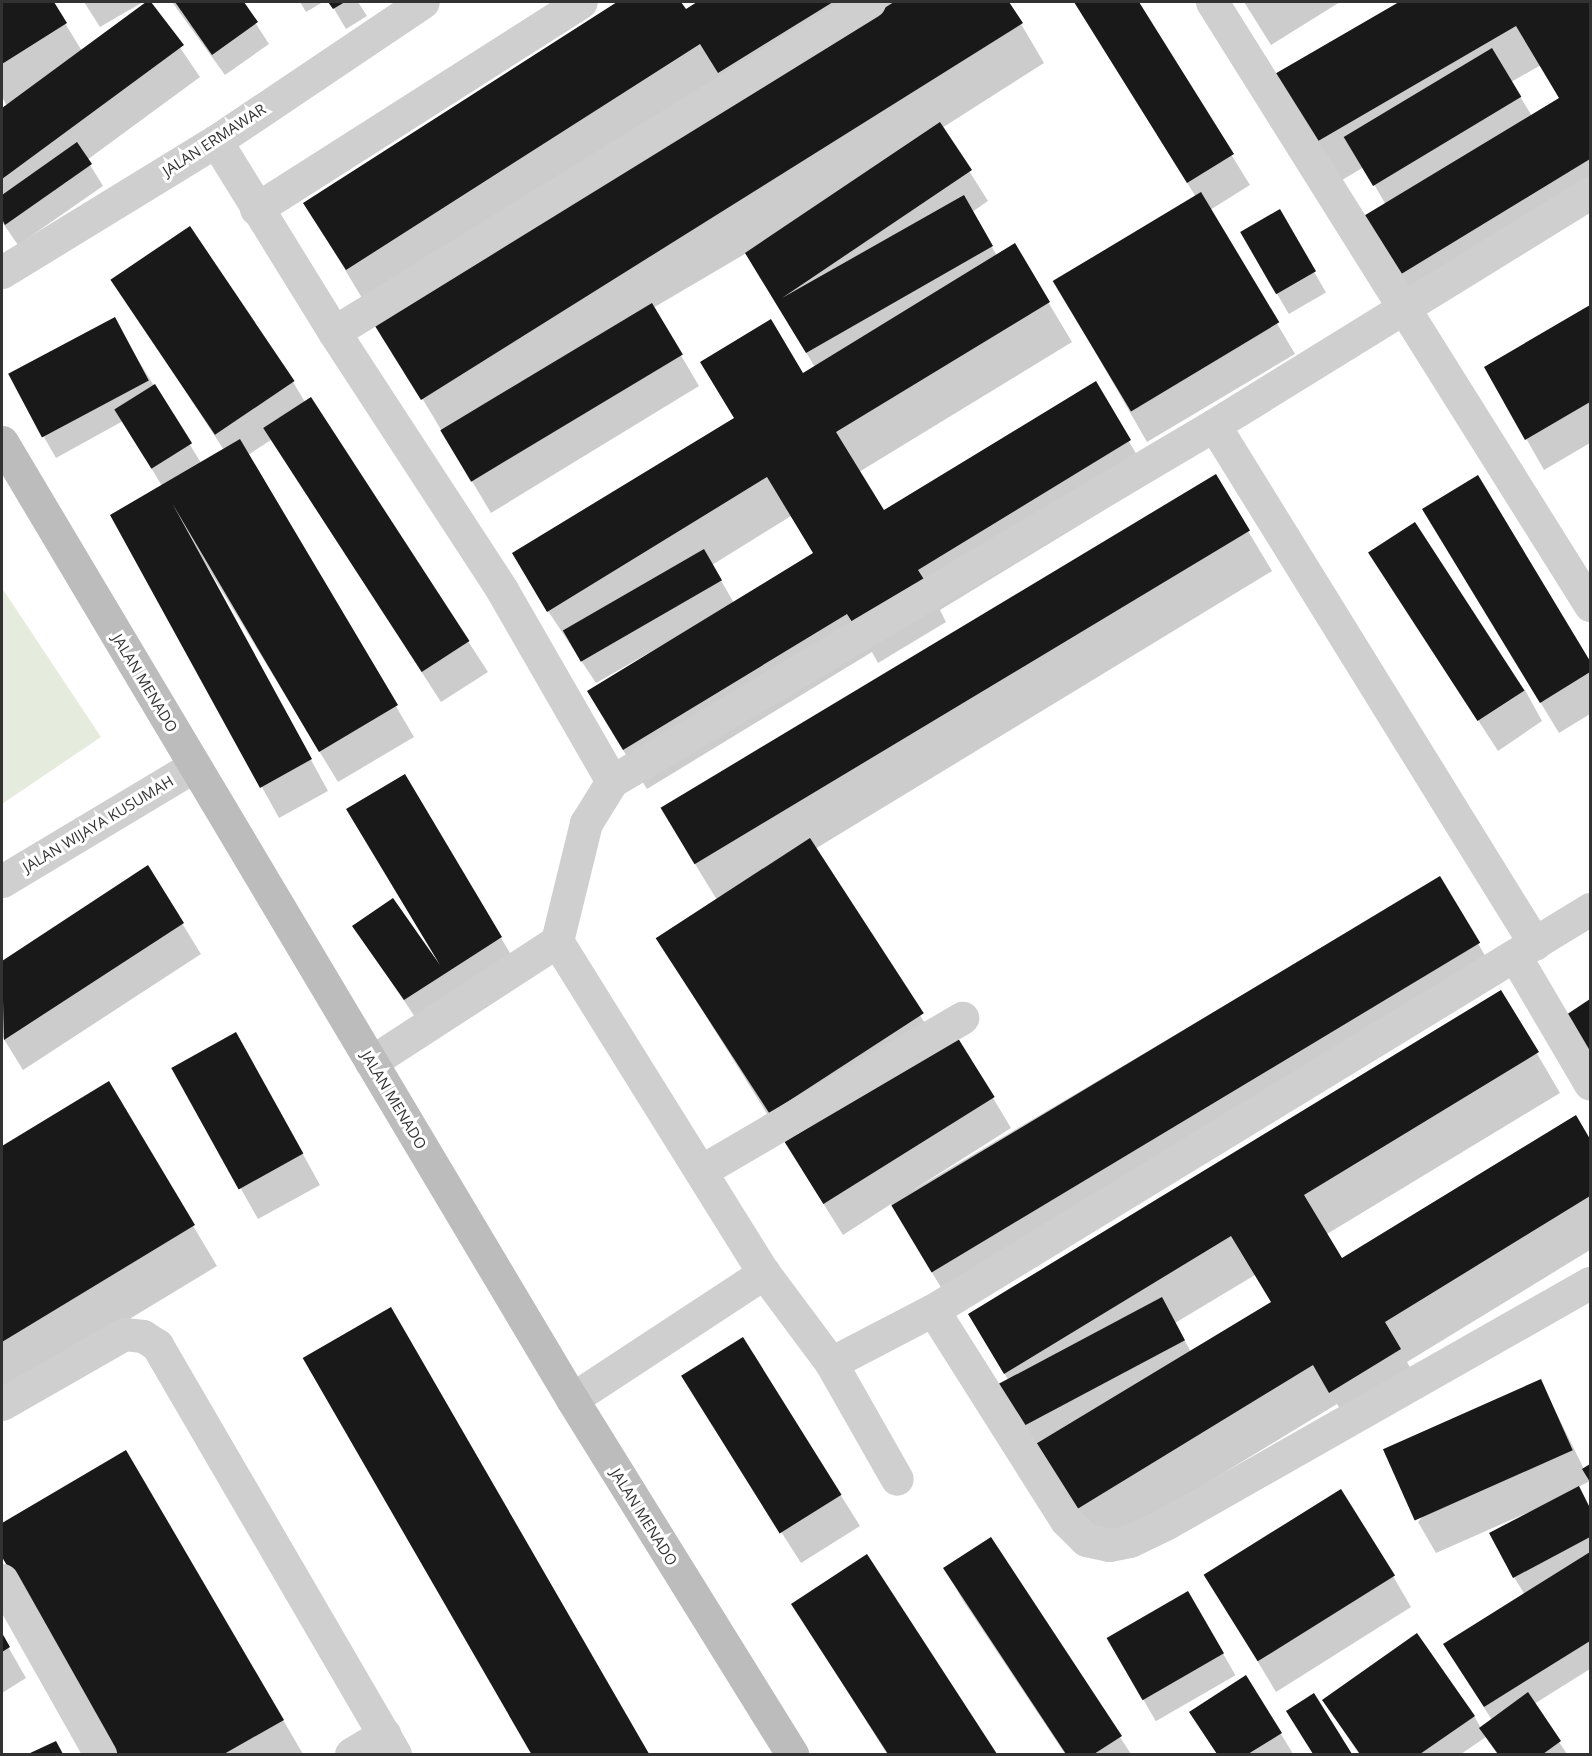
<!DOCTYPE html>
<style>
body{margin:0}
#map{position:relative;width:1592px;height:1756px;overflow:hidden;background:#fff;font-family:"Open Sans",sans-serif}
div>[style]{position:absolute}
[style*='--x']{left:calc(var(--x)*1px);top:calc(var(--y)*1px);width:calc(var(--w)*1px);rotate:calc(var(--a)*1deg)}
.green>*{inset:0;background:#e5ecde}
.shadow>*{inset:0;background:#0003;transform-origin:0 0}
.building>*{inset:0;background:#191919;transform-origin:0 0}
.street>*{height:33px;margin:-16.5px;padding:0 16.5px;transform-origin:16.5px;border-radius:16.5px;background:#cfcfcf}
.secondary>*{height:33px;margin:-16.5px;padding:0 16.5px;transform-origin:16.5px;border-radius:16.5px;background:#bcbcbc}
span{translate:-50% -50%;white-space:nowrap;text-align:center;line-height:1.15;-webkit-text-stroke:6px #fff;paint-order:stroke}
.street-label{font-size:15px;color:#323232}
.frame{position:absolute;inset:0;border:3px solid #323232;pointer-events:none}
</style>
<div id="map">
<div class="green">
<i style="clip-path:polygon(2px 588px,101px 737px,2px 804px)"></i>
</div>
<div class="shadow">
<i style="clip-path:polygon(2px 2px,52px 2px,82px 51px,149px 2px,200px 77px,87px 160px,103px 186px,18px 245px,2px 222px,2px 110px,7px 106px,2px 97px)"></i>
<i style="clip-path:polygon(84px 2px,143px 2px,100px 27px)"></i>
<i style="clip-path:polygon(172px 2px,242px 2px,269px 44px,225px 75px)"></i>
<i style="clip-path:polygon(300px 2px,323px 2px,306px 12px)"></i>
<i style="clip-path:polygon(330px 2px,358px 2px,367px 16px,346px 29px)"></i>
<i style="clip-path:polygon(evenodd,620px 2px,680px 2px,685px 11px,700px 2px,1008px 2px,1044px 63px,942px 128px,988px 201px,972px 212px,997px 256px,1014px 245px,1072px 342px,859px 472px,884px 512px,1095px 383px,1152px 481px,940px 610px,946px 622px,878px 663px,872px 652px,647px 789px,612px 732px,717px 614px,596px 683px,536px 593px,735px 419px,815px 367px,764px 284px,755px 248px,653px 308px,699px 386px,491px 513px,305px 203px,620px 2px,791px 516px,815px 554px,734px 603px,712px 565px,791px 516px)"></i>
<i style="clip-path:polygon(1074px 2px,1137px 2px,1250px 185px,1210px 210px,1295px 354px,1147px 442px,1054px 280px,1196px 197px)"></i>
<i style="clip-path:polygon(1244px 2px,1340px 2px,1271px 45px)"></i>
<i style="clip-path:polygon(evenodd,1402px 2px,1590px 2px,1590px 212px,1422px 315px,1387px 258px,1386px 205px,1364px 167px,1337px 183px,1275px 75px,1402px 2px,1541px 65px,1560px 99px,1532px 116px,1511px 82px,1541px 65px)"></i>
<i style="left:1279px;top:211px;width:94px;height:43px;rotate:60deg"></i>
<i style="clip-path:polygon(113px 281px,293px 382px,305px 402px,311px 399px,488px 672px,441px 702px,271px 440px,248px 455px,414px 737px,338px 782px,191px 540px,328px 791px,279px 818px,112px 515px,162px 486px,123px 421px,56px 458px,44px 437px,126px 340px,201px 463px,224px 450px)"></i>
<i style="clip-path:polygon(1590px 307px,1590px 443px,1544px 470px,1486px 368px)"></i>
<i style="clip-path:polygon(1215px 476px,1272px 571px,815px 849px,940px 1047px,993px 1098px,1011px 1128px,910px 1192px,1440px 878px,1501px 983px,955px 1311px,891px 1204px,843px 1235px,657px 938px,717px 900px,687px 851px)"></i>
<i style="clip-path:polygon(1478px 477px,1590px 664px,1590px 714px,1559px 733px,1442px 540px)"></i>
<i style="clip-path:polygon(1370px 553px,1525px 690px,1542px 721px,1498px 751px)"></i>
<i style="clip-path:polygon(147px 867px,201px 954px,23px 1070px,2px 1036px,2px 962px)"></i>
<i style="clip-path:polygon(354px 926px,441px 970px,501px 938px,519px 968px,417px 1020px)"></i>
<i style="clip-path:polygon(evenodd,1501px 992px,1560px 1093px,1327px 1234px,1342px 1260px,1576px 1117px,1590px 1142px,1590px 1250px,1407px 1362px,1423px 1390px,1353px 1431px,1337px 1404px,1098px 1549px,1034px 1450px,1010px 1383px,993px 1354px,1501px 992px,1255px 1275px,1272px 1303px,1191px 1352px,1175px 1323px,1255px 1275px)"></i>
<i style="clip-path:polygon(1590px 1001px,1590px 1053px,1568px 1015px)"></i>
<i style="clip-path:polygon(253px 1064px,320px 1185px,258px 1219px,173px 1068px)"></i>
<i style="clip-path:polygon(108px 1083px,217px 1266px,2px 1396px,2px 1148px)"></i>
<i style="left:390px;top:1309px;width:516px;height:99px;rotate:60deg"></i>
<i style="clip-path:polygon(743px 1339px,860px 1526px,801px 1563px,702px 1408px)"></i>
<i style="clip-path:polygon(1540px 1380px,1584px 1469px,1590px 1465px,1590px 1481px,1578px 1487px,1590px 1508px,1590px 1669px,1534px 1704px,1567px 1754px,1497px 1754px,1486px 1737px,1461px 1754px,1359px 1754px,1324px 1701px,1474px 1716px,1481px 1728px,1492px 1720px,1457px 1665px,1525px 1595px,1514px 1577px,1556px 1500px,1436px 1553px,1418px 1522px)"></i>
<i style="clip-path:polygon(126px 1452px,303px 1754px,118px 1754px,11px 1572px,2px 1555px,2px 1525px)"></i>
<i style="clip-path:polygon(990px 1539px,1120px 1737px,1131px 1754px,1065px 1754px,962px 1599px,945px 1569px)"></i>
<i style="clip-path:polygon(867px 1556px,995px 1754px,887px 1754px,793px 1604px)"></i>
<i style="clip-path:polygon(1206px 1576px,1393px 1576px,1411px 1607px,1276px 1692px)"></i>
<i style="left:1188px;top:1593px;width:95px;height:92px;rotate:60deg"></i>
<i style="clip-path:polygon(2px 1636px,26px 1678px,2px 1693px)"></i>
<i style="clip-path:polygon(1245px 1677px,1281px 1734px,1293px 1754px,1217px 1754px,1203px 1733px)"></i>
<i style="clip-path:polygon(1314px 1695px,1350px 1754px,1314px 1754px,1288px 1711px)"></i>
</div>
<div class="building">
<i style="clip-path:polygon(2px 2px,54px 2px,67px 23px,2px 64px)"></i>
<i style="clip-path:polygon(146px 2px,151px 2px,184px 45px,2px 179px,2px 108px)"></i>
<i style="clip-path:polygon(175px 2px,244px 2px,258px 22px,212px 55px)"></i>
<i style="clip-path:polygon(328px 2px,345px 2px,333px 9px)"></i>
<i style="clip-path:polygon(617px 2px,681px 2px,686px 9px,697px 2px,833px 2px,718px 73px,700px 44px,346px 270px,303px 203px)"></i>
<i style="clip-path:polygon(894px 2px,1009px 2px,1023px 23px,421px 400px,375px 326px)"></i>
<i style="clip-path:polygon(1074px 2px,1139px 2px,1234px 154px,1187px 183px)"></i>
<i style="clip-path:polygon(1399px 2px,1590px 2px,1590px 159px,1398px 276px,1362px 217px,1559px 98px,1516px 26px,1313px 144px,1273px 75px)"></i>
<i style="left:1492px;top:48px;width:57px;height:173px;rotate:59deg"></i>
<i style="clip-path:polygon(940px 122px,972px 170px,782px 298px,964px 195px,993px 246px,806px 353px,745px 253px)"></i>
<i style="clip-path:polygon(77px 142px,92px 164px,5px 225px,2px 219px,2px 195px)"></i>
<i style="left:1201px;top:192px;width:152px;height:173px;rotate:59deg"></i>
<i style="left:1280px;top:209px;width:72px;height:46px;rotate:60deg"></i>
<i style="left:190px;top:226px;width:187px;height:96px;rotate:56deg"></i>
<i style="clip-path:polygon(1015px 243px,1050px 302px,836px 432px,884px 510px,1096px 381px,1131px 440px,918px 570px,925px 581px,854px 625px,847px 614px,623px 750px,587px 691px,813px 553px,767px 477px,547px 612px,512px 553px,734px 418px,700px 362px,771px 319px,803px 373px)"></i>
<i style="left:652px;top:303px;width:60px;height:247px;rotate:59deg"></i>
<i style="clip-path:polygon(1590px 305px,1590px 402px,1525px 440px,1484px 367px)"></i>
<i style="left:115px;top:317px;width:72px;height:121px;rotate:62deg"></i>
<i style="left:155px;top:384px;width:70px;height:48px;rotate:58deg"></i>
<i style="left:311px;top:397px;width:291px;height:57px;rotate:57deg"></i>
<i style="clip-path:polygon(240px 439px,398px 705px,319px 752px,172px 503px,312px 759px,260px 788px,110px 515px)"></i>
<i style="left:1216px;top:474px;width:66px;height:648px;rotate:59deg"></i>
<i style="clip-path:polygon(1478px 475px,1590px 661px,1590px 672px,1540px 703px,1422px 509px)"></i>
<i style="left:1415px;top:522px;width:201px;height:56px;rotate:57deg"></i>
<i style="left:704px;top:549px;width:36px;height:163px;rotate:60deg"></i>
<i style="clip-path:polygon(405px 774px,502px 937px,404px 1000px,352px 926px,393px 898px,440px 965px,346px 809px)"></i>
<i style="left:810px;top:838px;width:209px;height:184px;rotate:57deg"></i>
<i style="clip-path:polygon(148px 865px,184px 923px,4px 1040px,2px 961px)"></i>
<i style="left:1440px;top:876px;width:78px;height:640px;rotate:59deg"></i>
<i style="clip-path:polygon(1501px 990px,1539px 1052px,1304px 1195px,1342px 1258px,1576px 1115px,1590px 1139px,1590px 1196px,1385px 1322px,1401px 1349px,1329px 1393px,1313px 1365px,1074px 1511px,1034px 1445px,1271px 1302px,1231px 1236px,1004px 1374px,968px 1314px)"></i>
<i style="clip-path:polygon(1590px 999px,1590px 1055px,1566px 1015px)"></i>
<i style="left:236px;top:1032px;width:139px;height:74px;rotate:61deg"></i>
<i style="left:956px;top:1035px;width:73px;height:202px;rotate:58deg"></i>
<i style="clip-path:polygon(109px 1081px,195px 1225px,2px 1342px,2px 1146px)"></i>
<i style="left:1162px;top:1297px;width:49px;height:188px;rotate:62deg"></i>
<i style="left:391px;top:1307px;width:518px;height:102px;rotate:60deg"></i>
<i style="left:743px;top:1337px;width:186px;height:73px;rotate:58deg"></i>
<i style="left:1541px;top:1379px;width:78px;height:173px;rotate:66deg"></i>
<i style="clip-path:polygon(126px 1450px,284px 1720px,224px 1754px,117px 1754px,2px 1557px,2px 1523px)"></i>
<i style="clip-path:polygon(1590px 1464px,1590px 1482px,1582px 1469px)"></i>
<i style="clip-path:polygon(1579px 1486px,1590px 1508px,1590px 1537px,1513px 1578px,1489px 1533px)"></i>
<i style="left:1341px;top:1489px;width:102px;height:162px;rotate:58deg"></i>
<i style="clip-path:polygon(991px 1537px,1122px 1736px,1094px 1754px,1066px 1754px,943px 1568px)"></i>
<i style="clip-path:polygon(1590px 1552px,1590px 1641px,1484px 1707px,1443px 1644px)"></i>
<i style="clip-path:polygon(867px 1554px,997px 1754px,888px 1754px,791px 1604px)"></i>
<i style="left:1188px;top:1591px;width:72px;height:94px;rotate:60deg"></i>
<i style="clip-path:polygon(2px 1633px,10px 1647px,2px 1652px)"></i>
<i style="clip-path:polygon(1417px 1633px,1475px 1716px,1420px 1754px,1360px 1754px,1322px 1700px)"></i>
<i style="clip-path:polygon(1246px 1675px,1282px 1733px,1248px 1754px,1217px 1754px,1189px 1712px)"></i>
<i style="clip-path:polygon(1528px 1692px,1561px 1741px,1543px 1754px,1498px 1754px,1479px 1728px)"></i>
<i style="clip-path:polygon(1314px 1693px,1352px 1754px,1313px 1754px,1286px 1711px)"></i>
<i style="clip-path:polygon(56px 1741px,63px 1754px,28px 1754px)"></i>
</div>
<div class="street">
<i style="--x:1212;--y:2;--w:712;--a:57.92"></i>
<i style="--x:216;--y:141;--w:225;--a:58.3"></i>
<i style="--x:334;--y:332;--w:308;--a:56.9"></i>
<i style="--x:502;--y:590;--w:220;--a:60.1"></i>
<i style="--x:256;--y:209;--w:385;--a:-32.5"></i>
<i style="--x:2;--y:272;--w:251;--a:-31.5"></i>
<i style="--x:216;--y:141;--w:249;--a:-33.9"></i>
<i style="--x:334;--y:332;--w:629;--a:-31.67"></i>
<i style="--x:1214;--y:425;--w:610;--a:58.26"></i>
<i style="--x:2;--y:881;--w:224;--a:-30.9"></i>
<i style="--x:557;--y:941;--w:391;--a:58.1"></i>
<i style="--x:764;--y:1273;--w:112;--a:53.3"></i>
<i style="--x:831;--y:1363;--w:133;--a:60.4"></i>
<i style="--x:1515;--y:956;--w:148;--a:59.6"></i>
<i style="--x:371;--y:1062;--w:222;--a:-33"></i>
<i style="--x:557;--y:941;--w:122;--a:-76.2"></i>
<i style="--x:586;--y:823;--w:49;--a:-58.2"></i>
<i style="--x:612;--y:781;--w:699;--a:-30.6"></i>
<i style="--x:1214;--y:425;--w:442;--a:-31.7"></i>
<i style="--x:701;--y:1171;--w:303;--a:-30.4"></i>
<i style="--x:933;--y:1310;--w:249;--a:57.7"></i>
<i style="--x:1066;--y:1520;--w:28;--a:45"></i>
<i style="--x:1086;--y:1540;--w:24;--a:12"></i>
<i style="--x:1109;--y:1545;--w:21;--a:-11"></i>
<i style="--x:1130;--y:1541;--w:41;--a:-25.9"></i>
<i style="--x:1167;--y:1523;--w:486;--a:-29.6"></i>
<i style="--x:831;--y:1363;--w:115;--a:-27.5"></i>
<i style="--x:933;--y:1310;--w:770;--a:-31.4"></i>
<i style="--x:572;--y:1399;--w:230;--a:-33.3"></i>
<i style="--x:2;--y:1404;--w:141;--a:-29.8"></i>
<i style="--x:124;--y:1334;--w:19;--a:6"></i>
<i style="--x:143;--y:1336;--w:17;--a:33"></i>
<i style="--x:157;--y:1345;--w:473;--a:59.8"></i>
<i style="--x:2;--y:1580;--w:200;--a:60.6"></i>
<i style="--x:351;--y:1754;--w:39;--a:-31"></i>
</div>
<div class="secondary">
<i style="--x:2;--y:442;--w:1114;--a:59.22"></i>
<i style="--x:572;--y:1399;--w:418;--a:58.2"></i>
</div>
<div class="street-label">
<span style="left:214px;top:140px;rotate:-33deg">JALAN ERMAWAR</span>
<span style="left:145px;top:683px;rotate:59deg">JALAN MENADO</span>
<span style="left:98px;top:824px;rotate:-31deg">JALAN WIJAYA KUSUMAH</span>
<span style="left:394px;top:1100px;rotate:59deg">JALAN MENADO</span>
<span style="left:644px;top:1517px;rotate:58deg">JALAN MENADO</span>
</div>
<div class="frame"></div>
</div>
